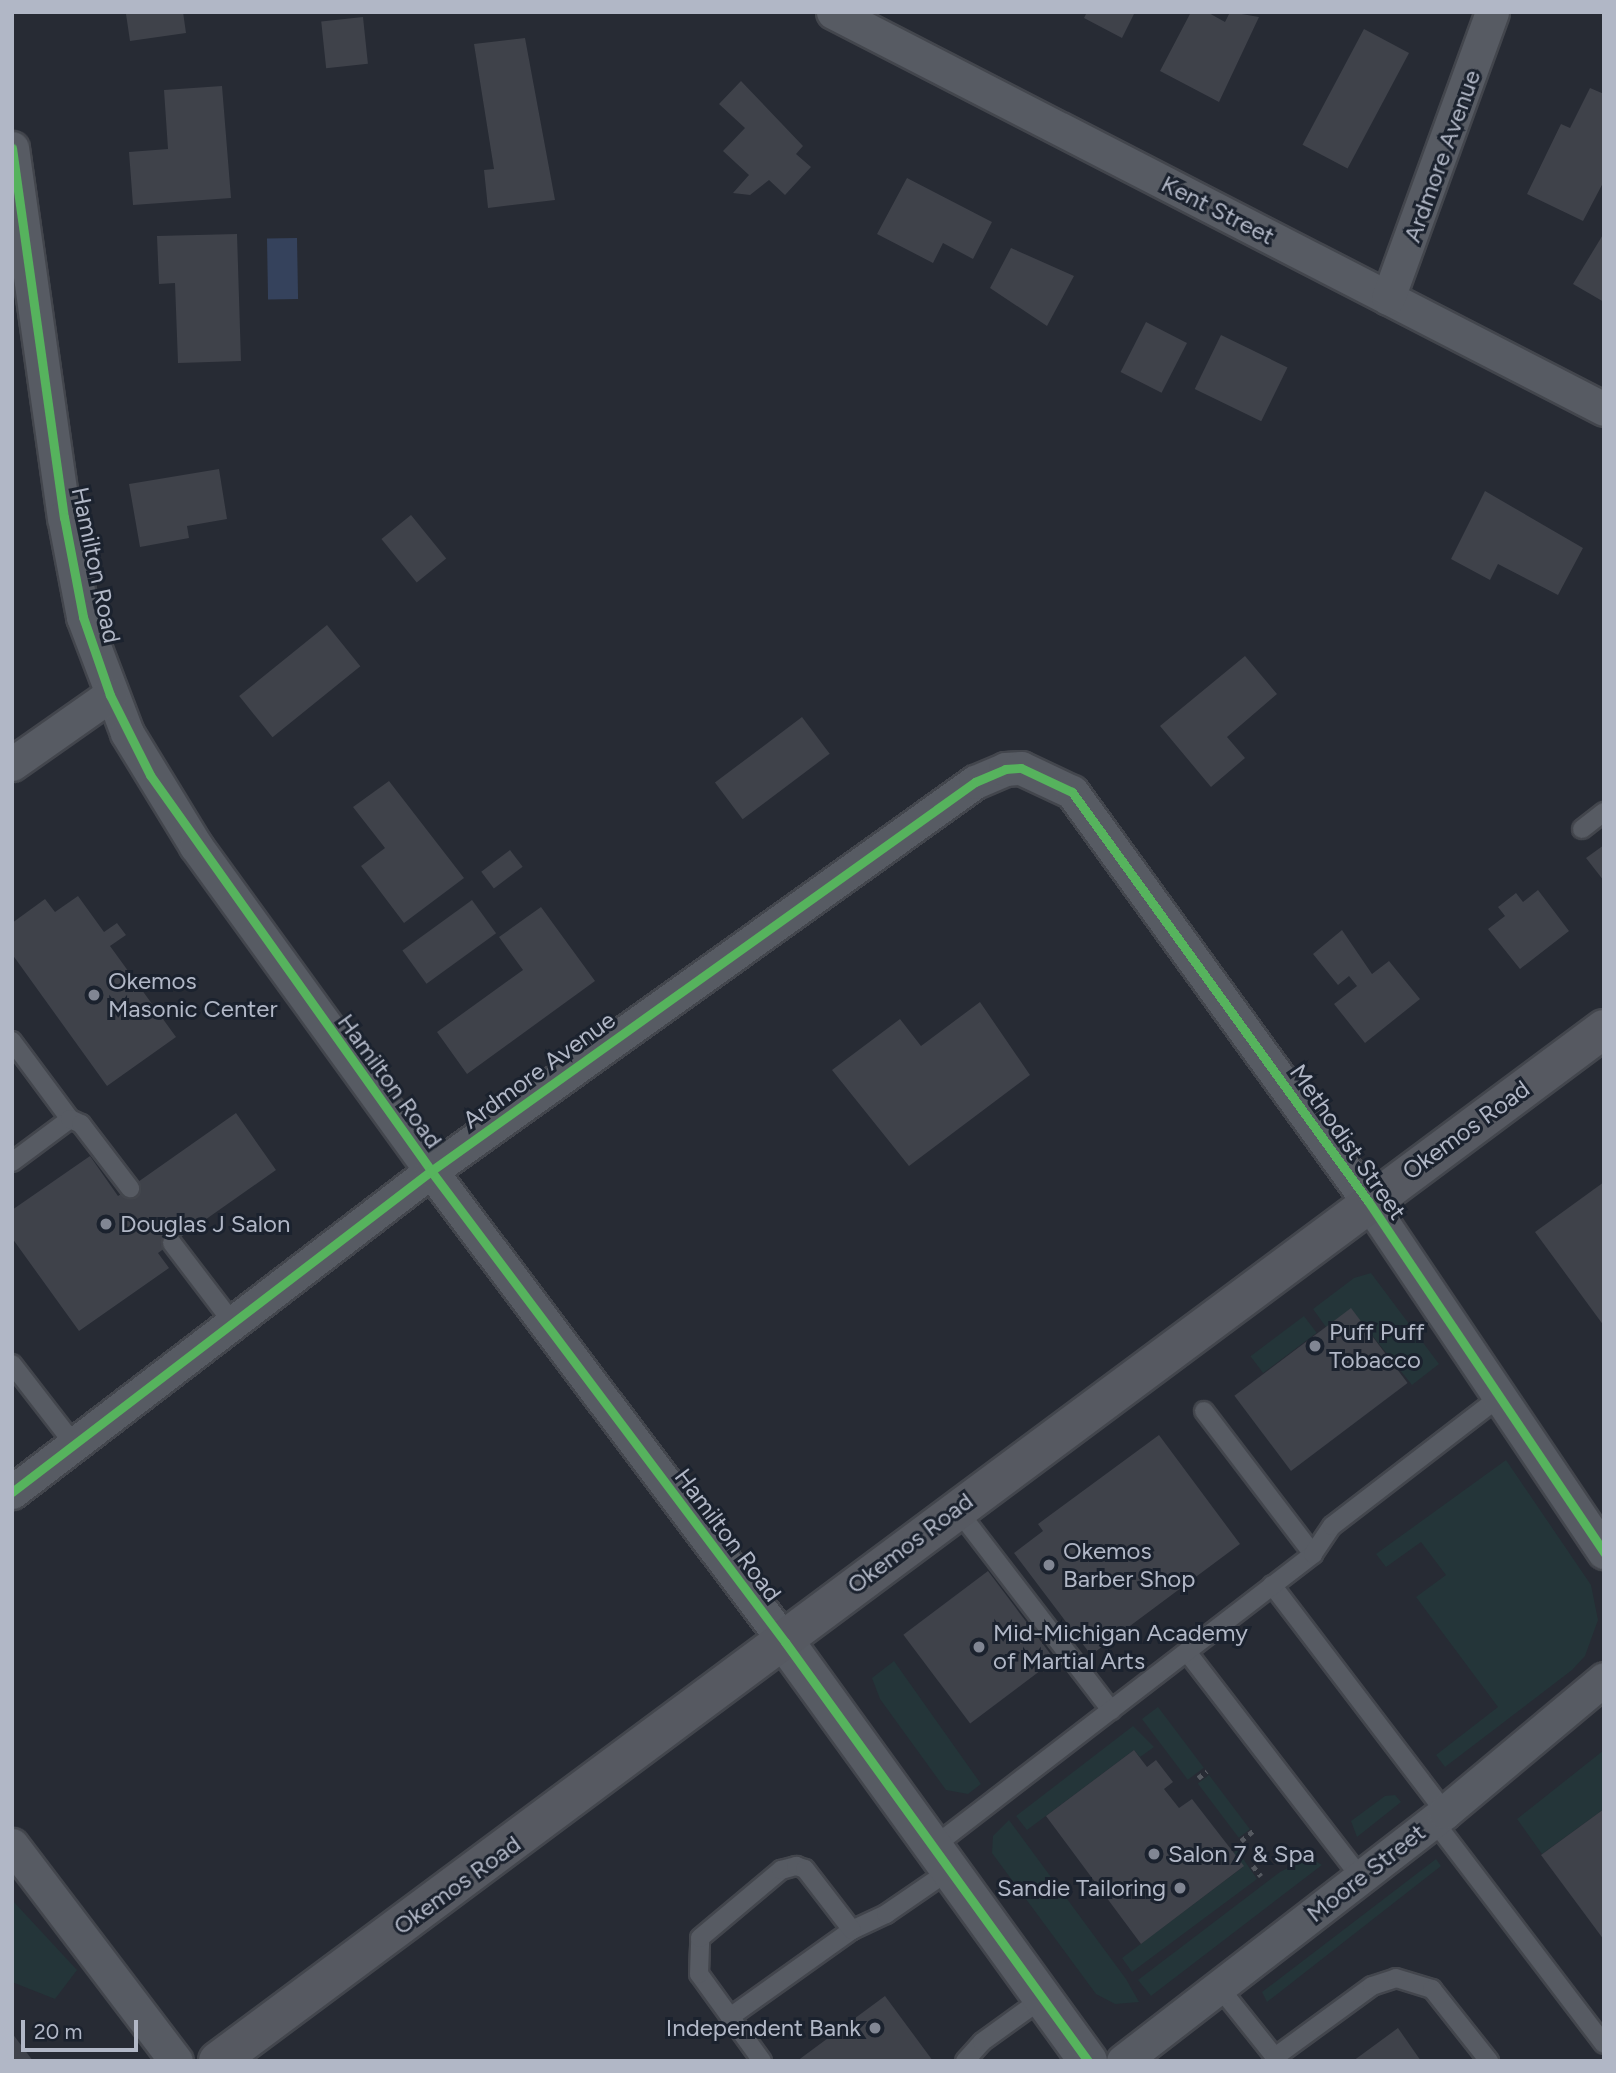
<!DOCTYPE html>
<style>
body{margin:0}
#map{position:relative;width:1616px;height:2073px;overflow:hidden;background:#272b34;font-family:Figtree,sans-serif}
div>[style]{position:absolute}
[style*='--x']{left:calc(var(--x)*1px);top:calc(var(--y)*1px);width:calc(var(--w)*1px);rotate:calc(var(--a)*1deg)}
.green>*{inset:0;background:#243539;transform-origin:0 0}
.water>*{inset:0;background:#35425c;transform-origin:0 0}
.building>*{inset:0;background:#3f424a;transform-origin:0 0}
.path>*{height:4.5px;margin-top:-2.25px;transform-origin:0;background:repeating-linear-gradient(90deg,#555960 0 5px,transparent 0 10px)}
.roads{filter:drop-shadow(2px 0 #43464d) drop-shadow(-2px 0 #43464d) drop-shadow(0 2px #43464d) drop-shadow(0 -2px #43464d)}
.service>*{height:18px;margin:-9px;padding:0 9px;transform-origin:9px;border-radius:9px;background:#575b63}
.minor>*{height:33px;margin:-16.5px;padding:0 16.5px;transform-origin:16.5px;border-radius:16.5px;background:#575b63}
.tertiary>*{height:38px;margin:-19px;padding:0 19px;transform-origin:19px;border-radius:19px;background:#575b63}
.secondary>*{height:38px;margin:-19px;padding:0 19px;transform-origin:19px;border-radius:19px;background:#565961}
.cycleway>*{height:9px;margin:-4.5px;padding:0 4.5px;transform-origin:4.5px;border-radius:4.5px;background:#56b35d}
.dots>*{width:19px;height:19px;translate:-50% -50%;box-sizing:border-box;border:4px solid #1b222e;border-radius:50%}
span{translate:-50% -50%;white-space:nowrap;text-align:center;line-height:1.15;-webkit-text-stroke:6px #1b222e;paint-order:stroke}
.street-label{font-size:24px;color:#b1b7c6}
.poi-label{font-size:24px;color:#b1b7c6}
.left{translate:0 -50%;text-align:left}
.right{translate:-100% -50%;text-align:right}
.frame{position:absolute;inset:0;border:14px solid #b1b7c6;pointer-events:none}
.scale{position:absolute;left:21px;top:2020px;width:117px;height:32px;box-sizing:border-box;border:4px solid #b1b7c6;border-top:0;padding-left:9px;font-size:21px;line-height:24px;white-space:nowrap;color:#b1b7c6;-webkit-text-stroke:5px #1b222e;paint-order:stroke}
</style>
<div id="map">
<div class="green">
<i style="clip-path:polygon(1371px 1273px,1439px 1364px,1412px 1385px,1351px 1309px,1326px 1327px,1313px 1309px,1354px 1278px)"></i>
<i style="left:1304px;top:1316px;width:21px;height:67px;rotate:53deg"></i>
<i style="clip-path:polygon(1506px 1460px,1591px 1585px,1598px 1620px,1585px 1656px,1572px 1670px,1445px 1767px,1436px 1755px,1498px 1707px,1416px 1597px,1446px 1575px,1421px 1542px,1386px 1567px,1376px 1554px)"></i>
<i style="clip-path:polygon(894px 1661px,981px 1784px,968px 1794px,946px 1790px,880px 1699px,872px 1678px)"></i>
<i style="left:1158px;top:1707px;width:76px;height:20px;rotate:53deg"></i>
<i style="clip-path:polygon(1133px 1726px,1154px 1747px,1140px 1757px,1134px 1750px,1027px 1830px,1016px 1816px)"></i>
<i style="clip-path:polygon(1604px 1750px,1604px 1809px,1542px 1854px,1517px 1819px)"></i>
<i style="left:1209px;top:1775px;width:68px;height:14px;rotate:53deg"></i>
<i style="clip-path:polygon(1395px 1795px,1401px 1802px,1357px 1837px,1351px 1821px,1385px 1796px)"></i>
<i style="clip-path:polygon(1009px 1820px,1126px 1979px,1139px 2002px,1115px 2004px,1096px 1994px,992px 1853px,993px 1836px)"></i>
<i style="clip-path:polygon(1237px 1850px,1257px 1879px,1132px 1972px,1122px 1958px,1243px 1867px,1233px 1853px)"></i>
<i style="clip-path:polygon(1309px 1857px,1322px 1865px,1151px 1996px,1138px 1980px,1280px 1872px)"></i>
<i style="clip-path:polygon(1436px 1859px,1441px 1866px,1267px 2002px,1262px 1992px)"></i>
<i style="clip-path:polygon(12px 1900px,77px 1970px,55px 1999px,12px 1982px)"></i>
</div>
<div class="water">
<i style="left:297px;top:238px;width:61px;height:30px;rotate:89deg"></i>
</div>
<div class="building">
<i style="clip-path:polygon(130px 12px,183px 12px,186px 33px,130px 41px,126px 14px)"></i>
<i style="clip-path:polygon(1087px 12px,1135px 12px,1122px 38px,1084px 18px)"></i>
<i style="clip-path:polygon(1191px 12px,1207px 12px,1225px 22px,1230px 12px,1259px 17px,1219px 102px,1160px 71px)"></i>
<i style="left:363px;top:17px;width:47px;height:42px;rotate:84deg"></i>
<i style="left:1364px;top:29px;width:51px;height:131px;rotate:28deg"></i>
<i style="clip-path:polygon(525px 38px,555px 200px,488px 208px,484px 170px,494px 169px,474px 44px)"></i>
<i style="clip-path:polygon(741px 81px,803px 146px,796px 154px,811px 167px,785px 195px,769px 180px,750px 195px,733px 193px,749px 175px,723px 151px,745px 128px,719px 104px)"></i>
<i style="clip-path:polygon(222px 86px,231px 198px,133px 205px,129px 152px,168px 149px,164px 90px)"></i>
<i style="clip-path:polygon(1590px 88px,1604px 94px,1604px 181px,1583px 221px,1527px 194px,1561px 124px,1570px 128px)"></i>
<i style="clip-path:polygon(907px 178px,992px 222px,973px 259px,943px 243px,933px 263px,877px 234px)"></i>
<i style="clip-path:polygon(1604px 233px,1604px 302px,1573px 284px)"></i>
<i style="clip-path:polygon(237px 234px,241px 361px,178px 363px,175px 283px,159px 284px,157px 236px)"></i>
<i style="clip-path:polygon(1011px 248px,1074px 276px,1047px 326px,990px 288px)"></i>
<i style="left:1146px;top:322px;width:46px;height:56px;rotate:27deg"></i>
<i style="left:1221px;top:335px;width:74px;height:60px;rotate:26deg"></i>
<i style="clip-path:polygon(219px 469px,227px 519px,187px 526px,189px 538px,140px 547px,129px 484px)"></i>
<i style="clip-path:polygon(1485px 491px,1583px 548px,1558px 595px,1498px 564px,1490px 580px,1451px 559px)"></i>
<i style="left:411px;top:515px;width:56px;height:38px;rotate:51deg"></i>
<i style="left:327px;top:625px;width:53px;height:113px;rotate:51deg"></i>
<i style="clip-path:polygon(1245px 656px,1277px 694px,1227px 737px,1245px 758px,1211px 787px,1160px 726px)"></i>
<i style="left:802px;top:717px;width:46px;height:109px;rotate:53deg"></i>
<i style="clip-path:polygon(389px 781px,464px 878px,404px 923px,361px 866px,385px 848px,353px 807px)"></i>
<i style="clip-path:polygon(1604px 845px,1604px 881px,1586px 858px)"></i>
<i style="left:510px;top:850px;width:21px;height:36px;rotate:53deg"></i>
<i style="clip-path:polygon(1538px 890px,1569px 931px,1520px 969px,1488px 929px,1505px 916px,1498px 907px,1516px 893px,1523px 902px)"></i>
<i style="clip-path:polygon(78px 896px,104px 932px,117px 923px,126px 935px,110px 946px,176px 1037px,107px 1086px,12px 954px,12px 923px,45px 899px,55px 912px)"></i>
<i style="left:472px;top:900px;width:41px;height:86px;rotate:54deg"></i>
<i style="clip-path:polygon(541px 907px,595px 981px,467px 1074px,437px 1032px,523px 970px,499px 937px)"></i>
<i style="clip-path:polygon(1342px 930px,1372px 974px,1389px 961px,1420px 999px,1365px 1043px,1334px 1004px,1357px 986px,1349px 976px,1338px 985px,1313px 954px)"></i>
<i style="clip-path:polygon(980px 1002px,1030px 1075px,909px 1166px,832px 1070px,900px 1019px,921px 1046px)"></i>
<i style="clip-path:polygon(236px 1113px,276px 1170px,158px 1253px,169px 1268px,79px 1331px,12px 1238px,12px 1210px,90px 1156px,118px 1196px)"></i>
<i style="clip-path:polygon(1604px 1182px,1604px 1326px,1535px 1232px)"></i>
<i style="left:1351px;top:1308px;width:94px;height:146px;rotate:53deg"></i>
<i style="clip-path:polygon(1159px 1435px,1240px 1544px,1091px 1655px,1014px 1553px,1043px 1531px,1038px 1524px)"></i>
<i style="left:988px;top:1571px;width:111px;height:106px;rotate:53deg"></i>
<i style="clip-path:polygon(1134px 1750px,1147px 1767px,1156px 1760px,1173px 1782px,1164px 1789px,1179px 1808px,1192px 1799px,1244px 1866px,1141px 1944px,1046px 1816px)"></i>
<i style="clip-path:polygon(1604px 1809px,1604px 1940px,1541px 1855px)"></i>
<i style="clip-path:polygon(885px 1996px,933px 2061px,797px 2061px)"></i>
<i style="clip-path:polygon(1398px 2028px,1421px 2061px,1353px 2061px)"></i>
<i style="clip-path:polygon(12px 2033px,33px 2061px,12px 2061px)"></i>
</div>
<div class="path">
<i style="--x:1198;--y:1778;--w:11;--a:-38"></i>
<i style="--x:1241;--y:1841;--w:16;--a:-40"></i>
<i style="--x:1253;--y:1866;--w:13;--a:51"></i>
</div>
<div class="roads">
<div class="service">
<i style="--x:1582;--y:829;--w:28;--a:-38"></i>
<i style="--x:12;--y:1041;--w:97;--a:53.4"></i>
<i style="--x:70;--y:1119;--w:72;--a:143.4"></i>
<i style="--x:70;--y:1119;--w:12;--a:24"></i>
<i style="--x:81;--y:1124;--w:81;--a:52.6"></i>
<i style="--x:172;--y:1243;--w:101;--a:52.7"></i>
<i style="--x:12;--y:1364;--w:101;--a:52.2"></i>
<i style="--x:1204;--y:1411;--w:180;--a:52.7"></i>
<i style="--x:956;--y:1508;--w:255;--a:52.5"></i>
<i style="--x:1272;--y:1585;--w:285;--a:52.7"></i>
<i style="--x:1187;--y:1652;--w:285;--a:52.4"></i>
<i style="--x:1434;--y:1821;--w:280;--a:52.7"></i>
<i style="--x:933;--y:1847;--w:480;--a:-37.6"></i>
<i style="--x:1313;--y:1554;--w:34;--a:-56"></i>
<i style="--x:1332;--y:1526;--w:210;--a:-37.6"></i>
<i style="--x:1219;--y:1987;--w:95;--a:51.4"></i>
<i style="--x:730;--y:2017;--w:150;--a:-35.5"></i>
<i style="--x:852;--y:1930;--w:38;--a:-25"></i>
<i style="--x:886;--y:1914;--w:78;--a:-34.5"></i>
<i style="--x:1275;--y:2057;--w:120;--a:-36.2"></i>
<i style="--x:1372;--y:1986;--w:25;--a:-18"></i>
<i style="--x:1396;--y:1978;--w:38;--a:17"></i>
<i style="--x:1432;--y:1989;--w:92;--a:51.6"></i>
<i style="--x:762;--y:2061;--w:107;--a:-125.9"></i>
<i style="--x:699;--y:1974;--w:36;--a:-88"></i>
<i style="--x:700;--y:1938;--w:106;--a:-40"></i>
<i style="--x:781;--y:1870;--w:16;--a:-15"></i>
<i style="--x:796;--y:1866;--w:9;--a:18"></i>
<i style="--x:805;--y:1869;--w:77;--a:52.4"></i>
<i style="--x:965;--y:2061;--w:25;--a:-48"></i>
<i style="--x:982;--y:2042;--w:75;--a:-35.8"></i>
</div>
<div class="minor">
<i style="--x:833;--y:12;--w:867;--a:27.24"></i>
<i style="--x:12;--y:148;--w:373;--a:82"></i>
<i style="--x:64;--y:517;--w:102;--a:79.2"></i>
<i style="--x:83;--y:617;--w:124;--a:69.2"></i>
<i style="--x:127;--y:733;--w:132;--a:58.6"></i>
<i style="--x:196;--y:846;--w:401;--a:54.1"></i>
<i style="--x:431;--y:1171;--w:589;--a:53.07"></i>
<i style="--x:1388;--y:298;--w:304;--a:-70"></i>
<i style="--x:12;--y:764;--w:120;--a:-35.1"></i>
<i style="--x:12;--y:1492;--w:528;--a:-37.46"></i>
<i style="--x:431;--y:1171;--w:669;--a:-35.57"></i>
<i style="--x:975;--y:782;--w:33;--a:-23"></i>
<i style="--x:1005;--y:769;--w:16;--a:-4"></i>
<i style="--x:1021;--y:768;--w:56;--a:25.2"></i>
<i style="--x:1072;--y:792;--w:505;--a:54.11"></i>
<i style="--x:1368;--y:1201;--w:423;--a:56.1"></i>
<i style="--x:12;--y:1845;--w:271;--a:52.8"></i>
<i style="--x:1123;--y:2061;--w:407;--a:-37.7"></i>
<i style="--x:1445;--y:1812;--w:207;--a:-39.9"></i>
</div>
<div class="tertiary">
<i style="--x:785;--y:1642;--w:517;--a:54.13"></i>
</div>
<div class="secondary">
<i style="--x:218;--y:2061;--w:1728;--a:-36.67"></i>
</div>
</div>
<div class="cycleway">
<i style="--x:12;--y:148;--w:373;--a:82"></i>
<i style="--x:64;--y:517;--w:102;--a:79.2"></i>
<i style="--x:83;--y:617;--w:83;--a:70.9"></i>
<i style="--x:110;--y:695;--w:89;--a:63.4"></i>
<i style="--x:150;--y:775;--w:486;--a:54.6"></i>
<i style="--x:431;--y:1171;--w:589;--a:53.07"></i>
<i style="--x:785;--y:1642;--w:517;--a:54.13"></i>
<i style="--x:12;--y:1492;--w:528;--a:-37.46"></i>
<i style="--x:431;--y:1171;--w:669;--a:-35.57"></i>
<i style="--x:975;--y:782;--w:33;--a:-23"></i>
<i style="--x:1005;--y:769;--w:16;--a:-4"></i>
<i style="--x:1021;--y:768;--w:56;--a:25.2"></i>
<i style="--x:1072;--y:792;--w:505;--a:54.11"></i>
<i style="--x:1368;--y:1201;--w:423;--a:56.1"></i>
</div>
<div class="dots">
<i style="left:94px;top:995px;background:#818693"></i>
<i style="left:106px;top:1224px;background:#818693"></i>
<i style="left:1315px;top:1346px;background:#818693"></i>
<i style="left:1049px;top:1565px;background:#818693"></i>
<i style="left:979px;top:1647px;background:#818693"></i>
<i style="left:1154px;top:1854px;background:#818693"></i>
<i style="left:1180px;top:1888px;background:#818693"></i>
<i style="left:875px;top:2028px;background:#818693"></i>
</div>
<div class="street-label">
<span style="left:1442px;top:156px;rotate:-70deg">Ardmore Avenue</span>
<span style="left:1218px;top:210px;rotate:27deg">Kent Street</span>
<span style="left:96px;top:565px;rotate:78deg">Hamilton Road</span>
<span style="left:539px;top:1070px;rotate:-36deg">Ardmore Avenue</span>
<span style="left:390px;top:1081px;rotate:54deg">Hamilton Road</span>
<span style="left:1466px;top:1130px;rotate:-36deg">Okemos Road</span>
<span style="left:1348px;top:1142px;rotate:55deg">Methodist Street</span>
<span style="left:728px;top:1535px;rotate:53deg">Hamilton Road</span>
<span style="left:910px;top:1543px;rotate:-37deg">Okemos Road</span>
<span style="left:1366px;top:1873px;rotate:-38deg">Moore Street</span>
<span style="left:457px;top:1885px;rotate:-36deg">Okemos Road</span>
</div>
<div class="poi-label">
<span class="left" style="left:108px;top:995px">Okemos<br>Masonic Center</span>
<span class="left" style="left:120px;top:1224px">Douglas J Salon</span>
<span class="left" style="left:1329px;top:1346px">Puff Puff<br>Tobacco</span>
<span class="left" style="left:1063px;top:1565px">Okemos<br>Barber Shop</span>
<span class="left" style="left:993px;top:1647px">Mid-Michigan Academy<br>of Martial Arts</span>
<span class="left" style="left:1168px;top:1854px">Salon 7 &amp; Spa</span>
<span class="right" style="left:1166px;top:1888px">Sandie Tailoring</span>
<span class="right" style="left:861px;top:2028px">Independent Bank</span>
</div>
<div class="frame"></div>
<div class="scale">20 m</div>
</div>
